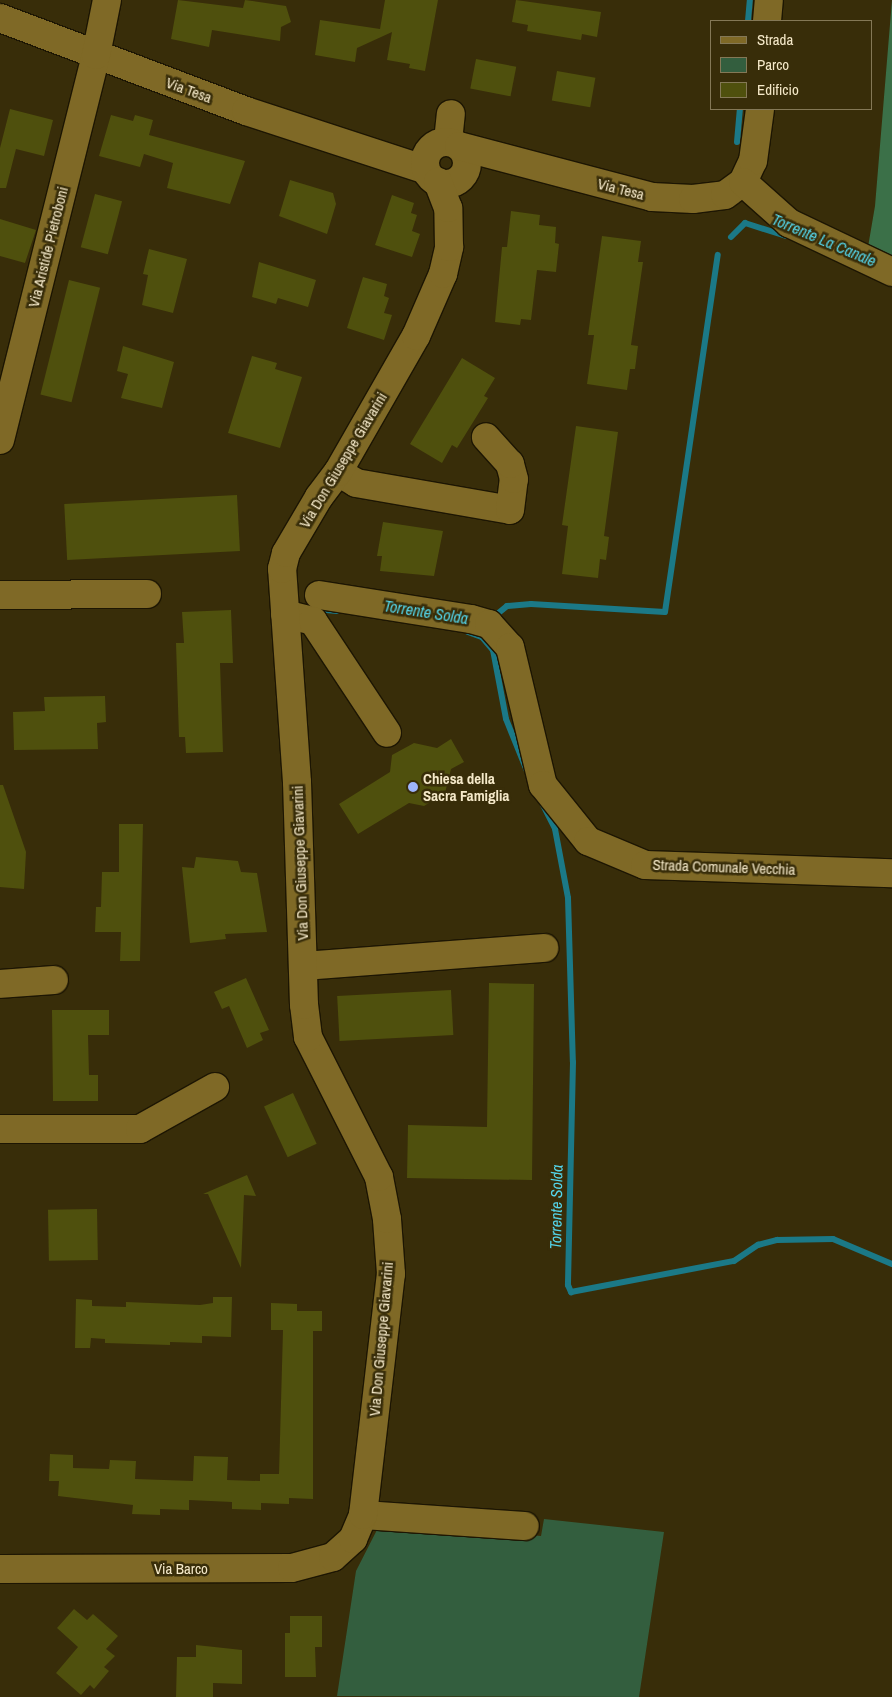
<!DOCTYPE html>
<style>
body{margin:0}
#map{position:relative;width:892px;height:1697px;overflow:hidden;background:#382d09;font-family:"Archivo Narrow",sans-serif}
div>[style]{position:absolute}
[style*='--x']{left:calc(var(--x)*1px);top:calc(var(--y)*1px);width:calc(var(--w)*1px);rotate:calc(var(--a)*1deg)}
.green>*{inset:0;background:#335e3e}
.forest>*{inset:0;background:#3b7048}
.stream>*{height:6px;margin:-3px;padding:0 3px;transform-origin:3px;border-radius:3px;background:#1b7987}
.building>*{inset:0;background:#4f500d;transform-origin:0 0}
.roads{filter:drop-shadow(1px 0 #1d1603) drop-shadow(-1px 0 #1d1603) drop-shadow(0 1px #1d1603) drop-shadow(0 -1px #1d1603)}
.minor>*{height:28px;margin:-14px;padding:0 14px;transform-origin:14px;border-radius:14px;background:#7f6926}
.minor>.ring{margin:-14px;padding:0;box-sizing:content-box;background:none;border:28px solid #7f6926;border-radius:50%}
.dots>*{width:14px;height:14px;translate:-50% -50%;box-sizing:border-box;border:2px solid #382d09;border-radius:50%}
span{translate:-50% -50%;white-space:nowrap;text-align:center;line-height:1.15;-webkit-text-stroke:5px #382d09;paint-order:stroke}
.street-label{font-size:15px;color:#f5e9c9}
.poi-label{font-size:15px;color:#f5e9c9;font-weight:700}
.left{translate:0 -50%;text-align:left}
.water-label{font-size:16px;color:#54d4e9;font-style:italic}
.legend{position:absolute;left:710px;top:20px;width:162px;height:90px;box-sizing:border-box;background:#382d09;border:1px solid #847856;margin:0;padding:6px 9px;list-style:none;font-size:15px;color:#f5e9c9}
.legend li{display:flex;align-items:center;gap:10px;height:25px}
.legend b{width:25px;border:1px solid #847856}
</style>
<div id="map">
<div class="green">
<i style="clip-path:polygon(544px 1519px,664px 1532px,639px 1697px,337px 1696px,356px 1571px,381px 1522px,541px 1536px)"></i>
</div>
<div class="forest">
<i style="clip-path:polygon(892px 0,892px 261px,868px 247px,875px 206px)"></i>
</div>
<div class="stream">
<i style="--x:748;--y:21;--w:21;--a:-85"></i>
<i style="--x:737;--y:142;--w:33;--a:-85"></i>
<i style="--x:731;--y:237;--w:20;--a:-45"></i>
<i style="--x:745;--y:223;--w:43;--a:17.6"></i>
<i style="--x:326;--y:610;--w:11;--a:5"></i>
<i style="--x:496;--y:615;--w:14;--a:-39"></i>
<i style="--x:507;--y:606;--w:24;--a:-5"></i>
<i style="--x:531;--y:604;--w:134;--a:3.4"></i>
<i style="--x:665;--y:612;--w:361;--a:-81.6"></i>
<i style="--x:468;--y:632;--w:15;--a:20"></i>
<i style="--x:482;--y:637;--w:17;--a:50"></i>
<i style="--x:493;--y:650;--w:70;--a:79.3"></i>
<i style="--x:506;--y:719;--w:56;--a:68"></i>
<i style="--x:542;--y:803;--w:29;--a:63"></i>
<i style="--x:555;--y:829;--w:70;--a:79.3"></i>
<i style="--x:568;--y:898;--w:164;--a:88.3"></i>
<i style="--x:573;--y:1062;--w:223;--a:91.3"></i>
<i style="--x:568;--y:1285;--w:8;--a:67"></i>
<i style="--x:571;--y:1292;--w:166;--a:-10.8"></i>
<i style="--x:734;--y:1261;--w:29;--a:-34"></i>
<i style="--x:758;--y:1245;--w:20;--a:-15"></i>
<i style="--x:777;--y:1240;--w:56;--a:-1"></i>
<i style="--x:833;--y:1239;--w:64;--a:23"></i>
</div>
<div class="building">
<i style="clip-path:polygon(178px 0,243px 8px,245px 0,286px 6px,291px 22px,281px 27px,280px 41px,212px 30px,209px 47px,171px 39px)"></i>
<i style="clip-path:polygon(385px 0,438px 0,425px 71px,409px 68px,410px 64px,387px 60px,392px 32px,357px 48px,355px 62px,315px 55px,320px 20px,380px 29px)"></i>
<i style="clip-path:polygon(516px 0,601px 12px,597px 37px,582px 34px,581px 40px,527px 31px,528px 25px,512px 22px)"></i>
<i style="left:476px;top:59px;width:41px;height:30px;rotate:11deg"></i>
<i style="left:557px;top:71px;width:39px;height:30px;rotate:10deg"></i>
<i style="clip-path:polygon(10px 109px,53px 120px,44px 156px,16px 149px,6px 188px,0 188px,0 148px)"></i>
<i style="clip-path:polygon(111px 115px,133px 121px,135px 115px,153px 120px,149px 135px,245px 161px,230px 204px,167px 188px,173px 163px,144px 154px,140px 167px,99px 156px)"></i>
<i style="clip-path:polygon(290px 180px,333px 193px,336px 204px,327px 234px,279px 216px)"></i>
<i style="left:95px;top:194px;width:28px;height:55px;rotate:15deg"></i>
<i style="clip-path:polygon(392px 195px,414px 203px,411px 213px,417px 215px,412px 231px,420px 234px,412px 257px,375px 245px)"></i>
<i style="clip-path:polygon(511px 211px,540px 215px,539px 225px,556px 227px,555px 243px,559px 244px,556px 272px,537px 270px,531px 320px,521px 319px,520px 325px,495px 322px,502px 247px,507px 247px)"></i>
<i style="clip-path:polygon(0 219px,36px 230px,25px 263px,0 256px)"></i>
<i style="clip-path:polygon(602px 236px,641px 241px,638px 262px,643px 262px,631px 345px,638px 346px,635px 369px,630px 369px,627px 390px,587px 384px,594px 335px,588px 335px)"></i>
<i style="clip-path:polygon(149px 249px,187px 259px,173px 313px,142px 305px,148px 275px,143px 274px)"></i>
<i style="clip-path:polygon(259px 262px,316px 280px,308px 307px,278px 298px,276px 304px,252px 297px)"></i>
<i style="clip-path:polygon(363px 277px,387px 284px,384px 296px,389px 298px,384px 313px,392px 315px,384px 340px,347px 328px)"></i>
<i style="left:69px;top:280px;width:32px;height:118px;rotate:14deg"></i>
<i style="clip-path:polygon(123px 346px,174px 362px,162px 408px,121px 398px,128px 374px,117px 371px)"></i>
<i style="clip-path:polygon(252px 356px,277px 363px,275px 369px,302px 377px,280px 448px,228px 433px)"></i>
<i style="clip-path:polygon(462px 358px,495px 378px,484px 396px,488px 398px,457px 448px,452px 445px,442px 463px,410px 444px)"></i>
<i style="clip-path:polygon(576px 426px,618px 432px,604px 536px,609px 537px,606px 560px,600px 559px,598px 578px,562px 574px,568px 526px,562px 525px)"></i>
<i style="left:237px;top:495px;width:56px;height:173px;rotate:87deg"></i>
<i style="clip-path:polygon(383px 522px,443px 531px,434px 576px,380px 571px,382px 556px,377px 556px)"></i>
<i style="clip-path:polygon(231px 610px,233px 663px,220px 663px,223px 752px,186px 753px,185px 737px,179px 737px,176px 643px,184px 643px,182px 612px)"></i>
<i style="clip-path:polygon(105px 696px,106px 722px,97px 723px,98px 749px,14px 750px,13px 712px,45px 711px,44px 697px)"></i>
<i style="clip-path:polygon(451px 739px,464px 762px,451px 769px,445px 793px,424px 806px,409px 803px,358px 834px,339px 804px,390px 772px,392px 755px,414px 743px,437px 748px)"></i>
<i style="clip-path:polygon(0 785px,3px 785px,26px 852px,24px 889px,0 887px)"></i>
<i style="clip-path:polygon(119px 824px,143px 824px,140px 961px,120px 961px,121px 932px,95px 932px,96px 907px,101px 907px,102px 872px,119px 872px)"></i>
<i style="clip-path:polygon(196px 857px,238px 861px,241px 872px,257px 873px,267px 932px,225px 934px,226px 939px,190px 943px,182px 867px,194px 868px)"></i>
<i style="clip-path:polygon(246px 978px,269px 1030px,260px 1033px,263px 1040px,247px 1048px,229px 1006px,222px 1009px,214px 992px)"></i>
<i style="clip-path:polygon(489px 983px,534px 984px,532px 1180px,407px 1178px,408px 1125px,487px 1127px)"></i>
<i style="left:451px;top:990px;width:45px;height:114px;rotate:87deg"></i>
<i style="clip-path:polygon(52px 1010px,109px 1010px,109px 1035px,88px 1035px,89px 1075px,98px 1075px,98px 1101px,53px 1101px)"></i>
<i style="left:293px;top:1093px;width:56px;height:32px;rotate:65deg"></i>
<i style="clip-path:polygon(247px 1175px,256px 1196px,244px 1195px,241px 1268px,208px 1194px,203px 1194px)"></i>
<i style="left:97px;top:1209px;width:51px;height:49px;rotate:89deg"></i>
<i style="clip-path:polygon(213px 1297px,232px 1297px,231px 1337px,202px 1336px,202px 1343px,170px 1342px,170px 1345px,105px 1343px,105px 1339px,91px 1338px,90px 1348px,75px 1348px,76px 1299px,92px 1300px,92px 1306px,126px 1307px,126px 1302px,200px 1305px,213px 1303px)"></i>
<i style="clip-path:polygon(271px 1303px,297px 1304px,297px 1311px,322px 1311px,322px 1331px,313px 1331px,313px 1499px,289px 1498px,289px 1504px,261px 1503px,261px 1510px,232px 1509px,232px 1502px,189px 1500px,189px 1510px,160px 1509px,160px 1515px,132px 1514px,133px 1505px,58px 1496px,59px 1481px,49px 1481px,50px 1454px,73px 1455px,73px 1468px,109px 1469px,110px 1460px,136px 1461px,135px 1479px,193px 1481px,194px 1456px,228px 1457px,227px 1480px,260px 1481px,260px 1474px,279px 1474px,283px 1330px,271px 1330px)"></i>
<i style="clip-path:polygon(74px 1609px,87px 1620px,93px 1614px,118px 1636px,106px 1649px,115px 1656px,104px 1667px,109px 1671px,94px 1689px,90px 1685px,81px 1695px,56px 1673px,78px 1647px,57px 1628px)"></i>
<i style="clip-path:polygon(290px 1616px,322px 1616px,322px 1647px,315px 1647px,316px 1677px,285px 1677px,285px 1633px,290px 1633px)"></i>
<i style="clip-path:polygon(196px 1645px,242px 1650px,242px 1684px,213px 1683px,213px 1697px,176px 1697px,177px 1657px,196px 1657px)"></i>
</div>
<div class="roads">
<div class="minor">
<i style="--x:0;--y:18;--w:263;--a:20.7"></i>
<i style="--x:246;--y:111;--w:189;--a:18.1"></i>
<i style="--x:767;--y:21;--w:21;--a:-85"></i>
<i style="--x:448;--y:141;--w:27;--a:-84"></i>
<i class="ring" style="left:425px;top:142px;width:14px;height:14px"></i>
<i style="--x:459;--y:146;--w:200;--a:14.8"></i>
<i style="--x:652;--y:197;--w:41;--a:2.8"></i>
<i style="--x:693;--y:199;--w:32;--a:-7"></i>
<i style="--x:725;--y:195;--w:22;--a:-36"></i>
<i style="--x:743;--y:182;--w:23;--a:-65"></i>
<i style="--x:753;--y:161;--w:52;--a:-82.3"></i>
<i style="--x:743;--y:182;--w:62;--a:41.7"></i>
<i style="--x:789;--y:223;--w:114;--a:25.4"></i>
<i style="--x:0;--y:440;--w:397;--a:-76"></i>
<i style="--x:96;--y:55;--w:56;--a:-78.7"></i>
<i style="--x:338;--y:472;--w:21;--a:31"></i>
<i style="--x:356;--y:483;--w:156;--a:9.9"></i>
<i style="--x:510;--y:510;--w:31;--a:-83"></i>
<i style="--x:514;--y:479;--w:16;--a:-105"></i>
<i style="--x:510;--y:464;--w:36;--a:-132"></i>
<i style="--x:0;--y:595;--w:147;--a:-0.4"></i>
<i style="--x:319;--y:595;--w:154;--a:9"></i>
<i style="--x:471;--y:619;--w:19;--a:16"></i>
<i style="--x:489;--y:624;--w:31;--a:48"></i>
<i style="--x:510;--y:647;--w:142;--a:76.6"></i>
<i style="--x:543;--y:785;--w:72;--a:51.2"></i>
<i style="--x:588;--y:841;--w:62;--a:22.8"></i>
<i style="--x:645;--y:865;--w:247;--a:1.9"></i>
<i style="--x:285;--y:614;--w:29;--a:14"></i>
<i style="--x:313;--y:621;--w:134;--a:56.5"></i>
<i style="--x:304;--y:966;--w:241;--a:-4.3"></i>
<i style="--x:0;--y:984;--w:54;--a:-4.2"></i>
<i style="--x:0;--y:1129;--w:140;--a:0"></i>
<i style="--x:140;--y:1129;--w:86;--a:-29.2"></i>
<i style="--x:363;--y:1515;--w:162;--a:3.9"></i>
<i style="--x:0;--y:1569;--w:292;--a:-0.2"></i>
<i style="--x:292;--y:1568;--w:42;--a:-15"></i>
<i style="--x:333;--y:1557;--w:27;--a:-42"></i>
<i style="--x:353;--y:1539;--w:26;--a:-67"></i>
<i style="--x:363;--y:1515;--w:243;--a:-83.4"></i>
<i style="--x:391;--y:1274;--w:55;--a:-94.2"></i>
<i style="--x:387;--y:1219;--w:43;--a:-100.8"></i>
<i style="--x:379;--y:1177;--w:157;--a:-116.9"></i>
<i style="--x:308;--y:1037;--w:32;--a:-97"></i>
<i style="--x:304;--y:1005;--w:223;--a:-91.8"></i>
<i style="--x:297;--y:782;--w:214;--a:-94"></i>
<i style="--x:282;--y:569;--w:16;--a:-76"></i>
<i style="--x:286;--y:553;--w:65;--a:-59.5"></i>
<i style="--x:319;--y:497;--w:31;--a:-53"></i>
<i style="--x:338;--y:472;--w:157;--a:-60.2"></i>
<i style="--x:416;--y:336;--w:68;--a:-66.5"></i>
<i style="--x:443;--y:274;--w:28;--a:-77"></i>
<i style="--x:449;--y:247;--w:39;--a:-91"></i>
<i style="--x:448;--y:208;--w:28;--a:-111"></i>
</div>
</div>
<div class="dots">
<i style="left:413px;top:787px;background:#9db4fd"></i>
</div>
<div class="street-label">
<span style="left:189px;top:90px;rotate:20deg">Via Tesa</span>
<span style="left:621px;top:189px;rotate:14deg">Via Tesa</span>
<span style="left:48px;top:247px;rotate:-76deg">Via Aristide Pietroboni</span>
<span style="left:343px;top:460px;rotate:-59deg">Via Don Giuseppe Giavarini</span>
<span style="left:300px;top:863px;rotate:-92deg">Via Don Giuseppe Giavarini</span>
<span style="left:724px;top:867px;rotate:2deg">Strada Comunale Vecchia</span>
<span style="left:381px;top:1339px;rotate:-85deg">Via Don Giuseppe Giavarini</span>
<span style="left:181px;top:1569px">Via Barco</span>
</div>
<div class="poi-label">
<span class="left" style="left:423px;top:787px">Chiesa della<br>Sacra Famiglia</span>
</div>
<div class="water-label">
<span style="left:824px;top:240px;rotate:23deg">Torrente La Canale</span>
<span style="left:426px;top:612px;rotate:9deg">Torrente Solda</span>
<span style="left:556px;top:1207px;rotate:-89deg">Torrente Solda</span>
</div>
<ul class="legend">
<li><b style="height:6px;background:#7f6926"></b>Strada</li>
<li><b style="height:14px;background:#335e3e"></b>Parco</li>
<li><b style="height:14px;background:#4f500d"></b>Edificio</li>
</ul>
</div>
